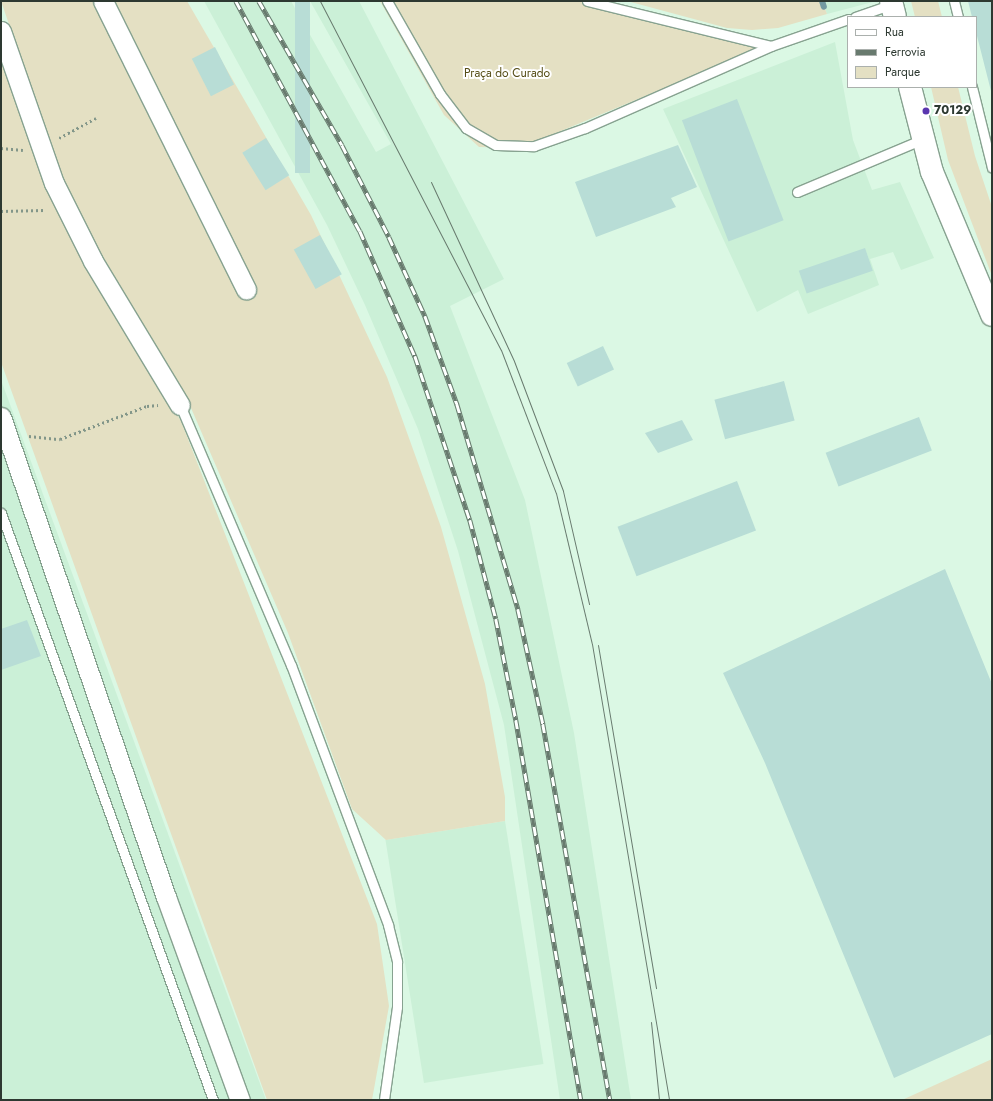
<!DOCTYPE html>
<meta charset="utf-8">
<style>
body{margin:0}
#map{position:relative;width:993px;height:1101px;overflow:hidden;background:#dbf8e4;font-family:Jost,sans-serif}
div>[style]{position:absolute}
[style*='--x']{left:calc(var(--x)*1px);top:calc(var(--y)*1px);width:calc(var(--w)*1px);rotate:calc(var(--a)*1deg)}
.built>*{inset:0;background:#cbf0d7;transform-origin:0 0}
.green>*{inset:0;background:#e4e0c3}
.stream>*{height:6px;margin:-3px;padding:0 3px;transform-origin:3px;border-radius:3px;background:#739aa1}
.building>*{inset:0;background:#b8ddd6;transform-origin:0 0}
.path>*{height:2.5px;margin-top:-1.25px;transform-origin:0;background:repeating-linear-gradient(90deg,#829689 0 2px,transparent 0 5px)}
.roads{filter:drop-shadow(1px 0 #87a290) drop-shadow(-1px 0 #87a290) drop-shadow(0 1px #87a290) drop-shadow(0 -1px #87a290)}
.lane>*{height:9px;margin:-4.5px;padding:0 4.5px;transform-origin:4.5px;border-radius:4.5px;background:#fff}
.street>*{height:19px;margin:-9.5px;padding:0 9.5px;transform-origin:9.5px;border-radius:9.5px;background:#fff}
.secondary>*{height:22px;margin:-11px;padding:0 11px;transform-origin:11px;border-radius:11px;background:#fff}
.tram>*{height:1px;margin:-0.5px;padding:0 0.5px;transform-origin:0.5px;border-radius:0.5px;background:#687a6e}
.rail>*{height:4.5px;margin-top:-2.25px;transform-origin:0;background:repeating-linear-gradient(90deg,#fff 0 9px,#687a6e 0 18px);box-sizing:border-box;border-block:1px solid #687a6e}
.dots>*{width:11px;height:11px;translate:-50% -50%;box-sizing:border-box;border:2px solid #fff;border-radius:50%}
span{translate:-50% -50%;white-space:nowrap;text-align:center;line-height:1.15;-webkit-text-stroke:4px #fff;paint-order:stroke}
.park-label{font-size:12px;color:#554d16}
.poi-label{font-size:12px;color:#2d3931;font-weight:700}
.left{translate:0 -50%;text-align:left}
.frame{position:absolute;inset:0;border:2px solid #2d3931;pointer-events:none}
.legend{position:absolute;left:847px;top:16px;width:130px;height:72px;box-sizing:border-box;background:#fff;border:1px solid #abb0ad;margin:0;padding:5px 7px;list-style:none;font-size:12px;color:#2d3931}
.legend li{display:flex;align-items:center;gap:8px;height:20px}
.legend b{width:20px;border:1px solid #abb0ad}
</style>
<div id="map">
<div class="built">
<i style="clip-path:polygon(204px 1px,291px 1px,376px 152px,391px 144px,310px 1px,359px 1px,504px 279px,450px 306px,525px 500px,574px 733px,631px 1100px,560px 1100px,504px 725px,458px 551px,418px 429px,365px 305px,327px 225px)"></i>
<i style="clip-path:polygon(822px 1px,873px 1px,873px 2px,827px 14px)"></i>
<i style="clip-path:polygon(835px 42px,853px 140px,872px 190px,900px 182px,934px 258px,901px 270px,893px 252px,870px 259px,879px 285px,808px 314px,798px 290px,757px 312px,663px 109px)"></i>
<i style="clip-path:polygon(1px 380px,266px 1100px,1px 1100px)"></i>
<i style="left:505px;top:821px;width:246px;height:121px;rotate:81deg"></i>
</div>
<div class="green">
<i style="clip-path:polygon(1px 1px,187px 1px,311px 215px,387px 377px,441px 527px,485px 684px,505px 797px,505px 821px,386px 840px,352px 809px,288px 633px,188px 401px,100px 252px,61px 176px)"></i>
<i style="clip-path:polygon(380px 1px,583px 1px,768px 45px,520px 148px,479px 147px,444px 115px)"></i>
<i style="clip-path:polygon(627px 1px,822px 1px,827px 14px,778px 28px,752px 30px,727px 28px)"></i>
<i style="clip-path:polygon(911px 1px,938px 1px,942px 17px,915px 17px)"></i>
<i style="clip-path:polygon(1px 50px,142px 357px,181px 421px,377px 924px,389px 1006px,372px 1100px,267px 1100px,1px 362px)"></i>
<i style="clip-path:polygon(931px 87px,958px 87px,975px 156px,992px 207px,992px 276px,948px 160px)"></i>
<i style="clip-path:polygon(992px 1059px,992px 1100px,902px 1100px)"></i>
</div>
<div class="stream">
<i style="--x:822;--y:1;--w:6;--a:72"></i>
</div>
<div class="building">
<i style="left:295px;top:1px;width:15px;height:172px"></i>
<i style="clip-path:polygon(968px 1px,992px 1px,992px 95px,976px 32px,976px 17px,972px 17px)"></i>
<i style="left:215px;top:47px;width:42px;height:26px;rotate:63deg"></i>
<i style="left:737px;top:99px;width:130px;height:59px;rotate:69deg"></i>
<i style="left:266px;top:138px;width:44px;height:28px;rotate:58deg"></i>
<i style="clip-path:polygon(678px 145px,697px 187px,671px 198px,676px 207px,596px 237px,575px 182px)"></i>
<i style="left:320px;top:235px;width:45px;height:30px;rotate:61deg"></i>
<i style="left:865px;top:248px;width:24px;height:70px;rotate:71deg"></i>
<i style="left:603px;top:346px;width:26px;height:40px;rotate:65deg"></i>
<i style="left:784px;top:381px;width:41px;height:72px;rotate:75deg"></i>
<i style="left:919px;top:417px;width:36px;height:100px;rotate:69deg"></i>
<i style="clip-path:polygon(682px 420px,693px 440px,658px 453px,645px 433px)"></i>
<i style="left:737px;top:481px;width:53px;height:128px;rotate:69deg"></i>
<i style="clip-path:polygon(945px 569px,992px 684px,992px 1034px,894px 1078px,765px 763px,723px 673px)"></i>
<i style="clip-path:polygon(27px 620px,41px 656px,1px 670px,1px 629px)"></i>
</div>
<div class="path">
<i style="--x:59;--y:138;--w:42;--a:-28.4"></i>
<i style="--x:1;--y:148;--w:22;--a:5"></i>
<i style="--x:1;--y:211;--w:44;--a:-1.3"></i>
<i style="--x:29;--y:436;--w:31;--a:6"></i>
<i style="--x:60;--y:439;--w:93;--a:-20.8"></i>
<i style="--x:147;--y:406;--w:11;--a:-5"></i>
</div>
<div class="roads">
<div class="lane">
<i style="--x:387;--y:1;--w:107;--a:60.3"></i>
<i style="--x:440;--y:94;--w:43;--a:52.6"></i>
<i style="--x:466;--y:128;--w:34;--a:30"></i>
<i style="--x:496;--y:145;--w:38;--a:2"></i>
<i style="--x:534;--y:146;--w:54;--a:-19.4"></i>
<i style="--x:585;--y:128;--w:203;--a:-23.8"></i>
<i style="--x:771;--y:46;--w:82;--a:-19.3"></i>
<i style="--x:587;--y:1;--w:189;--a:13.7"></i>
<i style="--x:954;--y:1;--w:16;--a:76"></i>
<i style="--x:855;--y:17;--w:39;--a:-19"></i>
<i style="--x:972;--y:87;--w:83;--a:76.1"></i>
<i style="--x:797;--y:192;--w:137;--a:-22.8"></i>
<i style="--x:180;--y:405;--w:283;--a:66.9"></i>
<i style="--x:291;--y:665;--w:278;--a:69.5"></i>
<i style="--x:388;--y:925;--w:38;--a:76"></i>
<i style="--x:397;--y:962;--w:45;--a:90"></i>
<i style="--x:397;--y:1007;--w:94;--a:98"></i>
<i style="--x:1;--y:513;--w:624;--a:70.14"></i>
</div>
<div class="street">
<i style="--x:103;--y:1;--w:322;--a:63.6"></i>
<i style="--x:1;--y:31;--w:161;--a:70.8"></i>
<i style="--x:54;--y:183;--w:87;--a:63.4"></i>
<i style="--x:93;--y:261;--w:168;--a:58.9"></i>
<i style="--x:1;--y:417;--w:508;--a:71.03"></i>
<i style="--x:166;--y:897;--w:216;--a:70"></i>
</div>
<div class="secondary">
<i style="--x:891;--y:1;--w:16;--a:76"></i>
<i style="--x:910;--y:87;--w:88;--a:75.5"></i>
<i style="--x:932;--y:172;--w:155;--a:67.2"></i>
</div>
</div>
<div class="tram">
<i style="--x:320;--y:1;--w:393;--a:62.6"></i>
<i style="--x:501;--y:350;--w:153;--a:69"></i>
<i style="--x:556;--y:493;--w:155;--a:76.6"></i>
<i style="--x:592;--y:644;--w:462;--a:80.4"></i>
<i style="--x:431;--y:182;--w:197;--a:65.1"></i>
<i style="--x:514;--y:361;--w:139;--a:69.3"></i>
<i style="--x:563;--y:491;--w:116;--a:77"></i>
<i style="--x:598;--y:645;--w:348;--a:80.4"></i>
<i style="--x:651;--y:1022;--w:78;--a:84.1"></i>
</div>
<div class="rail">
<i style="--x:236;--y:1;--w:261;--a:61.7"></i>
<i style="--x:360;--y:231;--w:137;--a:66.3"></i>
<i style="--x:415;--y:356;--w:173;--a:71.5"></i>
<i style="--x:470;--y:520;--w:102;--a:75.3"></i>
<i style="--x:496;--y:619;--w:103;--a:78.8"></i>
<i style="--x:516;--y:720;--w:386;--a:80.3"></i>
<i style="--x:259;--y:1;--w:166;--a:60"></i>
<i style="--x:342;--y:145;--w:103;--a:62.9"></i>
<i style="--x:389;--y:237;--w:87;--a:65.5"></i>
<i style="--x:425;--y:316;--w:94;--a:70"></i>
<i style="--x:457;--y:404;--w:214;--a:73.4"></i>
<i style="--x:518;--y:609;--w:118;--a:77.7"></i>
<i style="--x:543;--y:724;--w:382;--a:79.9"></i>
</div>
<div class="dots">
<i style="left:926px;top:111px;background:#5a37af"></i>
</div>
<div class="park-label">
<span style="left:507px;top:74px">Praça do Curado</span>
</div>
<div class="poi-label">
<span class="left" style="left:934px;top:111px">70129</span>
</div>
<div class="frame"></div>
<ul class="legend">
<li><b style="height:5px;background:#fff"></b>Rua</li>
<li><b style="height:5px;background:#687a6e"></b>Ferrovia</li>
<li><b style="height:11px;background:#e4e0c3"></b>Parque</li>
</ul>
</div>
